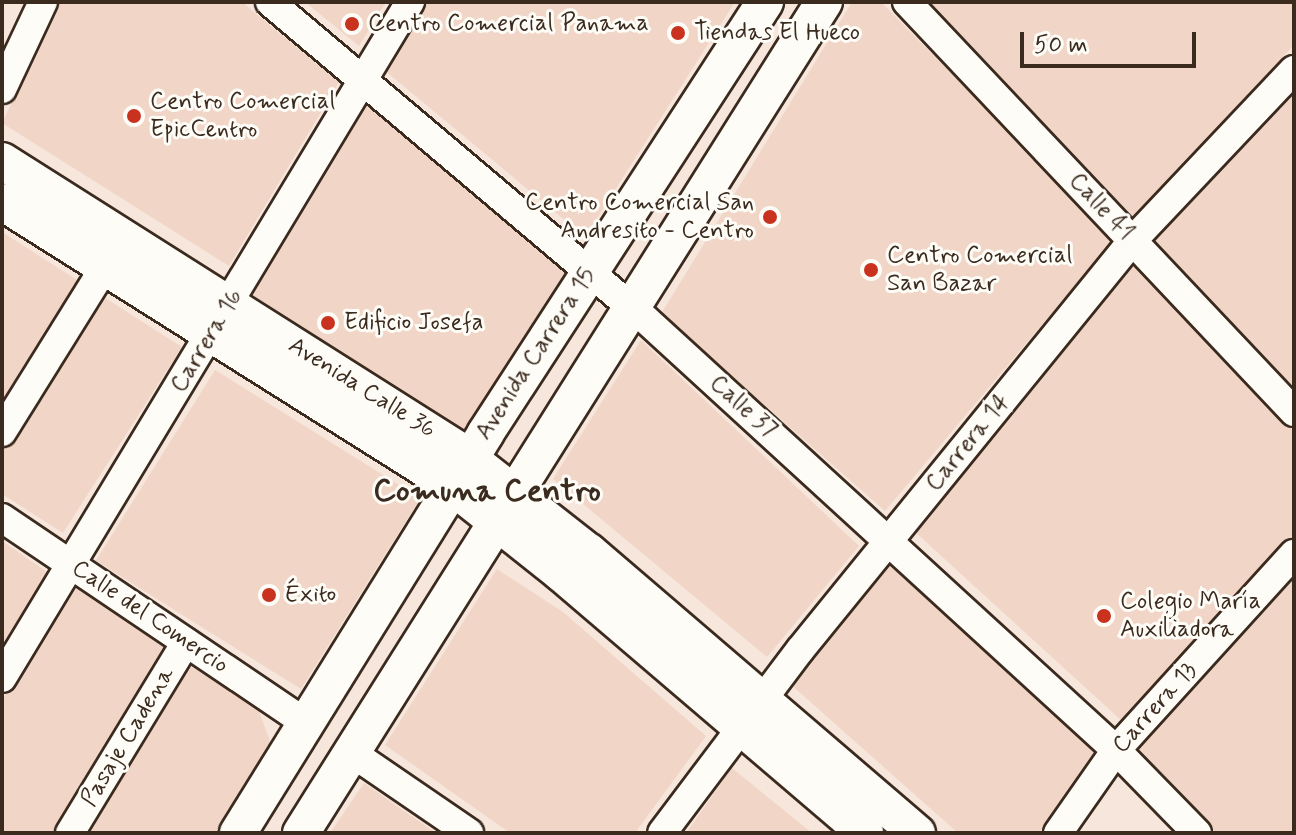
<!DOCTYPE html>
<meta charset="utf-8">
<style>
body{margin:0}
#map{position:relative;width:1296px;height:835px;overflow:hidden;background:#f6e6db;font-family:Mynerve,sans-serif}
div>[style]{position:absolute}
[style*='--x']{left:calc(var(--x)*1px);top:calc(var(--y)*1px);width:calc(var(--w)*1px);rotate:calc(var(--a)*1deg)}
.built>*{inset:0;background:#f1d6c8;transform-origin:0 0}
.roads{filter:drop-shadow(2px 0 #3b2a1e) drop-shadow(-2px 0 #3b2a1e) drop-shadow(0 2px #3b2a1e) drop-shadow(0 -2px #3b2a1e)}
.minor>*{height:28px;margin:-14px;padding:0 14px;transform-origin:14px;border-radius:14px;background:#fdfcf7}
.major>*{height:36px;margin:-18px;padding:0 18px;transform-origin:18px;border-radius:18px;background:#fdfcf7}
.dots>*{width:22px;height:22px;translate:-50% -50%;box-sizing:border-box;border:4px solid #fdfcf7;border-radius:50%}
span{translate:-50% -50%;white-space:nowrap;text-align:center;line-height:1.15;-webkit-text-stroke:6px #fdfcf7;paint-order:stroke}
.poi-label{font-size:24px;color:#3b2a1e}
.left{translate:0 -50%;text-align:left}
.right{translate:-100% -50%;text-align:right}
.street-label{font-size:24px;color:#3b2a1e}
.district-label{font-size:32px;color:#3b2a1e;font-weight:700}
.frame{position:absolute;inset:0;border:4px solid #3b2a1e;pointer-events:none}
.scale{position:absolute;left:1020px;top:32px;width:176px;height:36px;box-sizing:border-box;border:4px solid #3b2a1e;border-top:0;padding-left:10px;font-size:24px;line-height:28px;white-space:nowrap;color:#3b2a1e;-webkit-text-stroke:6px #fdfcf7;paint-order:stroke}
</style>
<div id="map">
<div class="built">
<i style="clip-path:polygon(61px 2px,242px 2px,339px 82px,229px 266px,2px 123px)"></i>
<i style="clip-path:polygon(305px 2px,386px 2px,359px 46px)"></i>
<i style="clip-path:polygon(426px 2px,735px 2px,585px 237px,383px 69px)"></i>
<i style="clip-path:polygon(852px 2px,881px 2px,1114px 239px,885px 511px,661px 314px)"></i>
<i style="clip-path:polygon(928px 2px,1294px 2px,1294px 45px,1131px 219px)"></i>
<i style="clip-path:polygon(1294px 89px,1294px 398px,1147px 240px)"></i>
<i style="clip-path:polygon(368px 103px,574px 275px,470px 434px,248px 292px)"></i>
<i style="clip-path:polygon(2px 232px,182px 347px,63px 533px,2px 494px)"></i>
<i style="clip-path:polygon(1136px 256px,1294px 431px,1294px 533px,1122px 721px,914px 531px)"></i>
<i style="clip-path:polygon(641px 340px,859px 546px,767px 657px,553px 479px)"></i>
<i style="left:215px;top:370px;width:242px;height:225px;rotate:32deg"></i>
<i style="clip-path:polygon(2px 541px,50px 574px,2px 646px)"></i>
<i style="clip-path:polygon(888px 558px,1099px 758px,1039px 833px,958px 833px,789px 683px)"></i>
<i style="clip-path:polygon(497px 569px,563px 612px,706px 736px,635px 833px,510px 833px,385px 745px)"></i>
<i style="clip-path:polygon(1294px 575px,1294px 833px,1212px 833px,1130px 750px)"></i>
<i style="clip-path:polygon(76px 588px,259px 711px,272px 747px,216px 833px,2px 833px,2px 700px)"></i>
<i style="clip-path:polygon(732px 768px,812px 833px,686px 833px)"></i>
<i style="clip-path:polygon(364px 783px,436px 833px,330px 833px)"></i>
</div>
<div class="roads">
<div class="minor">
<i style="--x:270;--y:2;--w:488;--a:40.2"></i>
<i style="--x:643;--y:317;--w:641;--a:42.47"></i>
<i style="--x:1116;--y:750;--w:116;--a:45.7"></i>
<i style="--x:907;--y:2;--w:564;--a:46.65"></i>
<i style="--x:2;--y:89;--w:96;--a:-64.8"></i>
<i style="--x:2;--y:432;--w:178;--a:-58.1"></i>
<i style="--x:2;--y:518;--w:356;--a:34"></i>
<i style="--x:2;--y:678;--w:790;--a:-58.89"></i>
<i style="--x:361;--y:759;--w:131;--a:34.4"></i>
<i style="--x:70;--y:833;--w:223;--a:-58.7"></i>
<i style="--x:662;--y:833;--w:229;--a:-53"></i>
<i style="--x:800;--y:650;--w:528;--a:-50.92"></i>
<i style="--x:1133;--y:240;--w:234;--a:-46.6"></i>
<i style="--x:1058;--y:833;--w:101;--a:-55.1"></i>
<i style="--x:1116;--y:750;--w:265;--a:-47.8"></i>
</div>
<div class="major">
<i style="--x:2;--y:161;--w:542;--a:32.34"></i>
<i style="--x:460;--y:451;--w:164;--a:38.1"></i>
<i style="--x:589;--y:552;--w:432;--a:40.6"></i>
<i style="--x:2;--y:202;--w:527;--a:32.21"></i>
<i style="--x:448;--y:483;--w:144;--a:38.5"></i>
<i style="--x:561;--y:573;--w:400;--a:40.5"></i>
<i style="--x:238;--y:833;--w:469;--a:-58.2"></i>
<i style="--x:485;--y:434;--w:515;--a:-57.05"></i>
<i style="--x:301;--y:833;--w:982;--a:-57.82"></i>
</div>
</div>
<div class="dots">
<i style="left:352px;top:24px;background:#c8321e"></i>
<i style="left:678px;top:33px;background:#c8321e"></i>
<i style="left:134px;top:116px;background:#c8321e"></i>
<i style="left:770px;top:217px;background:#c8321e"></i>
<i style="left:871px;top:270px;background:#c8321e"></i>
<i style="left:328px;top:323px;background:#c8321e"></i>
<i style="left:269px;top:595px;background:#c8321e"></i>
<i style="left:1104px;top:616px;background:#c8321e"></i>
</div>
<div class="poi-label">
<span class="left" style="left:368px;top:24px">Centro Comercial Panama</span>
<span class="left" style="left:694px;top:33px">Tiendas El Hueco</span>
<span class="left" style="left:150px;top:116px">Centro Comercial<br>EpicCentro</span>
<span class="right" style="left:754px;top:217px">Centro Comercial San<br>Andresito - Centro</span>
<span class="left" style="left:887px;top:270px">Centro Comercial<br>San Bazar</span>
<span class="left" style="left:344px;top:323px">Edificio Josefa</span>
<span class="left" style="left:285px;top:595px">Éxito</span>
<span class="left" style="left:1120px;top:616px">Colegio María<br>Auxiliadora</span>
</div>
<div class="street-label">
<span style="left:1101px;top:207px;rotate:47deg">Calle 41</span>
<span style="left:207px;top:341px;rotate:-59deg">Carrera 16</span>
<span style="left:536px;top:354px;rotate:-57deg">Avenida Carrera 15</span>
<span style="left:362px;top:388px;rotate:32deg">Avenida Calle 36</span>
<span style="left:743px;top:407px;rotate:42deg">Calle 37</span>
<span style="left:968px;top:443px;rotate:-51deg">Carrera 14</span>
<span style="left:150px;top:617px;rotate:34deg">Calle del Comercio</span>
<span style="left:1155px;top:708px;rotate:-48deg">Carrera 13</span>
<span style="left:128px;top:737px;rotate:-59deg">Pasaje Cadena</span>
</div>
<div class="district-label">
<span style="left:487px;top:491px">Comuna Centro</span>
</div>
<div class="frame"></div>
<div class="scale">50 m</div>
</div>
